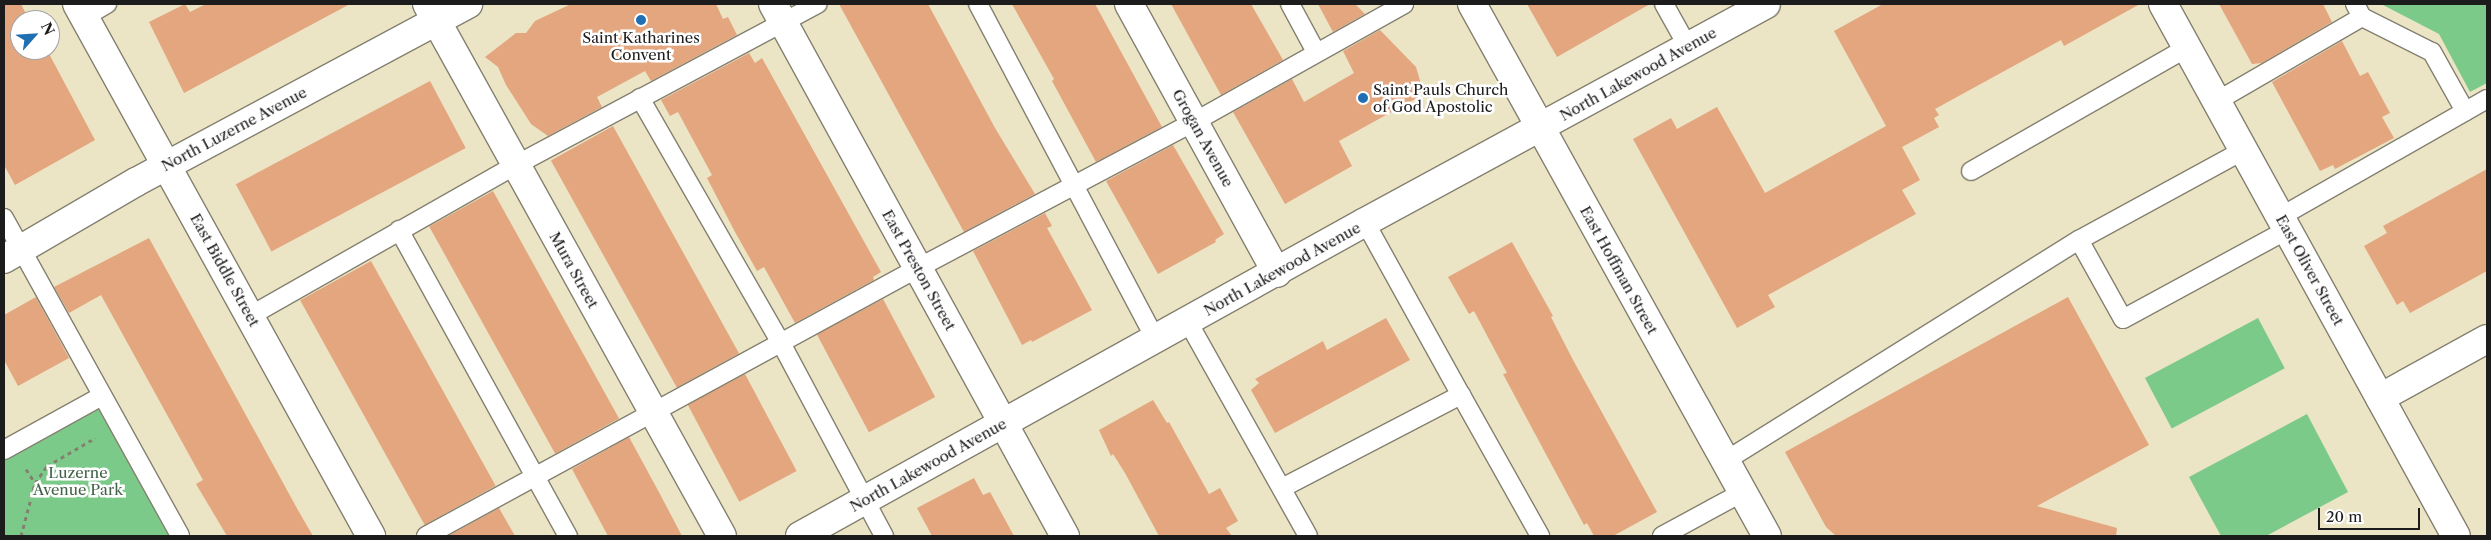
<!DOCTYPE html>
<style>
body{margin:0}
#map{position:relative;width:2491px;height:540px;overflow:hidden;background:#ebe4c5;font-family:"Libre Caslon Text",serif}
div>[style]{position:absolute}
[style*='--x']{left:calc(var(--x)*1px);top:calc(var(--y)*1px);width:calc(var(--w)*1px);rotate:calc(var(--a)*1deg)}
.green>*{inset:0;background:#7cca8a;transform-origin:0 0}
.building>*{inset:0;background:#e3a67f;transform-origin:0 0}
.path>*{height:3px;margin-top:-1.5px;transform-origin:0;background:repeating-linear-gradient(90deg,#848070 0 4px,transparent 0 8px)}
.roads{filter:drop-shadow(1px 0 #848070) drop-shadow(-1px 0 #848070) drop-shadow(0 1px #848070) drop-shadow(0 -1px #848070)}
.service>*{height:18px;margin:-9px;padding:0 9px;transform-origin:9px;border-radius:9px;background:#fff}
.minor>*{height:28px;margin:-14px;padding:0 14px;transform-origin:14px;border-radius:14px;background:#fff}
.tertiary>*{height:28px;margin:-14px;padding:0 14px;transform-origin:14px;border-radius:14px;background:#fff}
.dots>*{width:14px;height:14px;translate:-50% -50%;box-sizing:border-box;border:2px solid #fff;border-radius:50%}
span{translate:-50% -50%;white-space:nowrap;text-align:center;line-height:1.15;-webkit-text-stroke:5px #fff;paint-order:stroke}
.poi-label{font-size:15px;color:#1c1c1c}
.left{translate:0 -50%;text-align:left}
.street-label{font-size:15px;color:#1c1c1c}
.park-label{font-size:15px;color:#426248}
.frame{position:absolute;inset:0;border:5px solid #1c1c1c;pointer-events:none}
.north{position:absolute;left:10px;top:10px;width:50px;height:50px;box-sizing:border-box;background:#fff;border:1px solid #a4a4a4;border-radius:50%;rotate:64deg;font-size:14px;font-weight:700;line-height:20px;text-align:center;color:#1c1c1c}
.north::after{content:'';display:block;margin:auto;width:18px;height:22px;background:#1f6fb2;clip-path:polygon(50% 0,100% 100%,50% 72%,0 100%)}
.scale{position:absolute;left:2318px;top:508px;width:102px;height:22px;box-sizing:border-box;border:2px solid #1c1c1c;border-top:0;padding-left:6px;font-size:15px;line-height:18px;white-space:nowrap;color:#1c1c1c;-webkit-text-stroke:4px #fff;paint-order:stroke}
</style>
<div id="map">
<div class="green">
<i style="clip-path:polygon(2381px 4px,2487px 4px,2487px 83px,2470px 92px,2439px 34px)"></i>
<i style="left:2258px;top:318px;width:57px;height:128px;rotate:62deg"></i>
<i style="clip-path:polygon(101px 406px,172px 536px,4px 536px,4px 459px)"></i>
<i style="clip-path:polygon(2307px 414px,2348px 492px,2266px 536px,2221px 536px,2189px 477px)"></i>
</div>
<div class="building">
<i style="clip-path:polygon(4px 4px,21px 4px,29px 20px,20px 20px,20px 50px,47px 50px,95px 140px,15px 185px,4px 165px)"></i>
<i style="clip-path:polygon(185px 4px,190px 12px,206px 4px,350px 4px,184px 93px,149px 22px)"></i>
<i style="clip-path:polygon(571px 4px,716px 4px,723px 19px,728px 17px,737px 35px,651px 81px,645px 71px,597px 97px,602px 107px,548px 136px,531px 124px,506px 85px,498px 67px,485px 57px,516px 33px,526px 33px,535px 21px)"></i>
<i style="clip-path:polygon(839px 4px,928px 4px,995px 128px,1035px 194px,964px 232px)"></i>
<i style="clip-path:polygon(1012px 4px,1095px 4px,1162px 127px,1096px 162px,1052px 81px,1054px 79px)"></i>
<i style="clip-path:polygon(1171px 4px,1251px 4px,1283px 60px,1221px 95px)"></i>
<i style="clip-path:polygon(1318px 4px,1355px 4px,1365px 14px,1333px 32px)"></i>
<i style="clip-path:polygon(1527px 4px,1650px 4px,1557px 57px)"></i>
<i style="clip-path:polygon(1883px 4px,2140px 4px,2064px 46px,2061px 40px,1935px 109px,1939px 115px,1934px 118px,1939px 127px,1902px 147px,1920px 180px,1902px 190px,1916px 214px,1768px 295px,1775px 307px,1737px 328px,1633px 139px,1671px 118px,1677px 129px,1717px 107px,1765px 193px,1886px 126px,1834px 31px)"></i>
<i style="clip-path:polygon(2219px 4px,2323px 4px,2332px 22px,2262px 63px,2252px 64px)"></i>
<i style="clip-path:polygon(1380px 30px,1416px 67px,1424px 94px,1339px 141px,1352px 166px,1285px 204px,1233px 112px,1292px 79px,1304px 102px,1354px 73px,1343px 51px)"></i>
<i style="clip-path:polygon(2342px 41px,2360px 76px,2368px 72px,2390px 113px,2382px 117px,2394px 138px,2335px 169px,2333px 165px,2320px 171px,2272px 82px)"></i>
<i style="clip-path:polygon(749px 53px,755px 63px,762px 58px,881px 272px,873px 277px,874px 280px,795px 323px,764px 267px,757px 271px,735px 232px,707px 178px,712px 175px,678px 112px,670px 116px,661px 100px)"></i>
<i style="left:430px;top:81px;width:76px;height:220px;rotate:62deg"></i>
<i style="left:613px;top:126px;width:260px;height:71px;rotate:61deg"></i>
<i style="clip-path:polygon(1173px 145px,1224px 234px,1215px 240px,1216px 242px,1158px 274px,1106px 181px)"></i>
<i style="clip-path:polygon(2487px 169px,2487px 271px,2410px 313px,2403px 301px,2397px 305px,2364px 246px,2387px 233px,2383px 226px)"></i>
<i style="left:493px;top:191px;width:260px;height:73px;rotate:61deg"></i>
<i style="clip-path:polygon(1045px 213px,1052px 226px,1047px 228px,1092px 310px,1032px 342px,1031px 340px,1022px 345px,973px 251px)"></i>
<i style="clip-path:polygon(149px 238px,299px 512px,313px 536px,227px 536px,196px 484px,203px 480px,101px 295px,69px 313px,54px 287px)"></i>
<i style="clip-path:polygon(1512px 242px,1553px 316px,1551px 317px,1573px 360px,1657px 512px,1613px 536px,1594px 536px,1587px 523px,1584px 525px,1503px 374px,1507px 373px,1474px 311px,1469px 314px,1448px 277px)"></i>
<i style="left:371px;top:261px;width:257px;height:81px;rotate:61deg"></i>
<i style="clip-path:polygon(36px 297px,69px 358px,18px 386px,4px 360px,4px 315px)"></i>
<i style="clip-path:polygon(2068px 297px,2149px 445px,2037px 506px,2117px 528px,2116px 536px,1836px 536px,1826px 527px,1785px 452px)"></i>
<i style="left:883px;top:299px;width:111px;height:75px;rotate:62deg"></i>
<i style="clip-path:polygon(1386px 318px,1410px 360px,1275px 433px,1251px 390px,1259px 383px,1255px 379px,1323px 341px,1327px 350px)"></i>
<i style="left:745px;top:374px;width:110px;height:65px;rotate:62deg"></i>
<i style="clip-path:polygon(1153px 400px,1167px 423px,1169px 422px,1209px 494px,1220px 488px,1238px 521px,1226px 528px,1232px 536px,1159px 536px,1125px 473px,1113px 454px,1111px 456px,1099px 430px)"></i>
<i style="clip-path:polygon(629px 437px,661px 496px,682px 536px,608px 536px,572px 469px)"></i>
<i style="clip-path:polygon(974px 478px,983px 495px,990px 492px,1014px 536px,932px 536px,917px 508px)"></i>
<i style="clip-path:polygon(499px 508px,515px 536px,448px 536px)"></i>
</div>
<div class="path">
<i style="--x:26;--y:469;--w:17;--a:57"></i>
<i style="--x:35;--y:483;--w:21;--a:-55"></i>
<i style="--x:47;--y:466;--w:56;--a:-30.3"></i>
<i style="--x:21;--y:536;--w:55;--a:-75.2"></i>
</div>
<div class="roads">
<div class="service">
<i style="--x:978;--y:4;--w:380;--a:62.1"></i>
<i style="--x:1290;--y:4;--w:55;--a:61.6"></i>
<i style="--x:1664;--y:4;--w:49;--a:60.8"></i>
<i style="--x:2355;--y:4;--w:15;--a:62"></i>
<i style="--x:2362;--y:17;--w:78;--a:26.6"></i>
<i style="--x:2432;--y:52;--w:68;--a:60.8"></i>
<i style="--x:85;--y:17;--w:26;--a:-31"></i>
<i style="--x:640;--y:98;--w:283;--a:60.1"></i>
<i style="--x:781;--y:343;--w:219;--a:61.9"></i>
<i style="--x:2217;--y:101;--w:168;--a:-30.1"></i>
<i style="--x:2244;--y:150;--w:188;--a:151.4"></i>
<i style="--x:2079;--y:240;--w:90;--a:60.9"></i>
<i style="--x:2123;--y:319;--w:187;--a:-28.5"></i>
<i style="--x:1971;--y:171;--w:250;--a:-29.7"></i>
<i style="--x:2280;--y:217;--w:238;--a:-29.7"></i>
<i style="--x:4;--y:218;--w:363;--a:61"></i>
<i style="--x:1365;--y:222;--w:198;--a:61"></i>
<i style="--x:399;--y:230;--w:350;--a:61.1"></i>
<i style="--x:250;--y:316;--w:306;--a:-29.6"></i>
<i style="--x:516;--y:165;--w:342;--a:-28.1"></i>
<i style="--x:1188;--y:322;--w:245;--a:60.7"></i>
<i style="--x:4;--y:450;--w:112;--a:-28.9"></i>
<i style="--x:1725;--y:461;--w:417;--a:-32"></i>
<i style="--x:1282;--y:488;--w:202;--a:-27.5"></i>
<i style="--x:1461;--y:395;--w:162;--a:60.7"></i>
<i style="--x:426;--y:536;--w:560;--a:-28.58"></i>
<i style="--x:918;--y:268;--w:312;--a:-27.9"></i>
<i style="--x:1194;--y:122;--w:241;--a:-29.3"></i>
<i style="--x:1662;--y:536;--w:92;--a:-28.5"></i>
</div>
<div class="minor">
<i style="--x:427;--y:4;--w:608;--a:60.99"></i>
<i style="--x:1129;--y:4;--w:307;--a:61.2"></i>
<i style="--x:1472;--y:4;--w:608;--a:60.99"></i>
<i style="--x:2163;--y:4;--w:607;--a:61.16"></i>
<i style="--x:4;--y:259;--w:153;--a:-30.3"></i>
<i style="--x:136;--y:182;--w:377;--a:-28.2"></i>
<i style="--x:2380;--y:398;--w:122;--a:-28.9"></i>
<i style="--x:800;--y:536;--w:646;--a:-29.06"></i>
<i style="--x:1365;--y:222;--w:456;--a:-28.5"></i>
</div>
<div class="tertiary">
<i style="--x:77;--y:4;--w:608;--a:61.07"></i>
<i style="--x:773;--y:4;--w:607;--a:61.24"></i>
</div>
</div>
<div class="dots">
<i style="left:641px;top:20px;background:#1f6fb2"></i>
<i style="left:1363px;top:98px;background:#1f6fb2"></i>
</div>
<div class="poi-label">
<span style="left:641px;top:46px">Saint Katharines<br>Convent</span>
<span class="left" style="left:1373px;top:98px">Saint Pauls Church<br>of God Apostolic</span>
</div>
<div class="street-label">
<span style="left:1638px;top:74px;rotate:-29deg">North Lakewood Avenue</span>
<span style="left:234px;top:129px;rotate:-28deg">North Luzerne Avenue</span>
<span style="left:1203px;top:138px;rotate:61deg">Grogan Avenue</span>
<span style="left:1282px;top:269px;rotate:-29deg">North Lakewood Avenue</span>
<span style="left:225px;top:270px;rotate:61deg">East Biddle Street</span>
<span style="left:574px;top:270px;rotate:61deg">Mura Street</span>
<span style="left:919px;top:270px;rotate:61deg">East Preston Street</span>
<span style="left:1619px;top:270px;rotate:61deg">East Hoffman Street</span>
<span style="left:2310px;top:270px;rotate:61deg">East Oliver Street</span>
<span style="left:928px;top:465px;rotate:-29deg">North Lakewood Avenue</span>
</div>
<div class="park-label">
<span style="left:78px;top:481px">Luzerne<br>Avenue Park</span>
</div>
<div class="frame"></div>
<div class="north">N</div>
<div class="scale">20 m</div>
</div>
